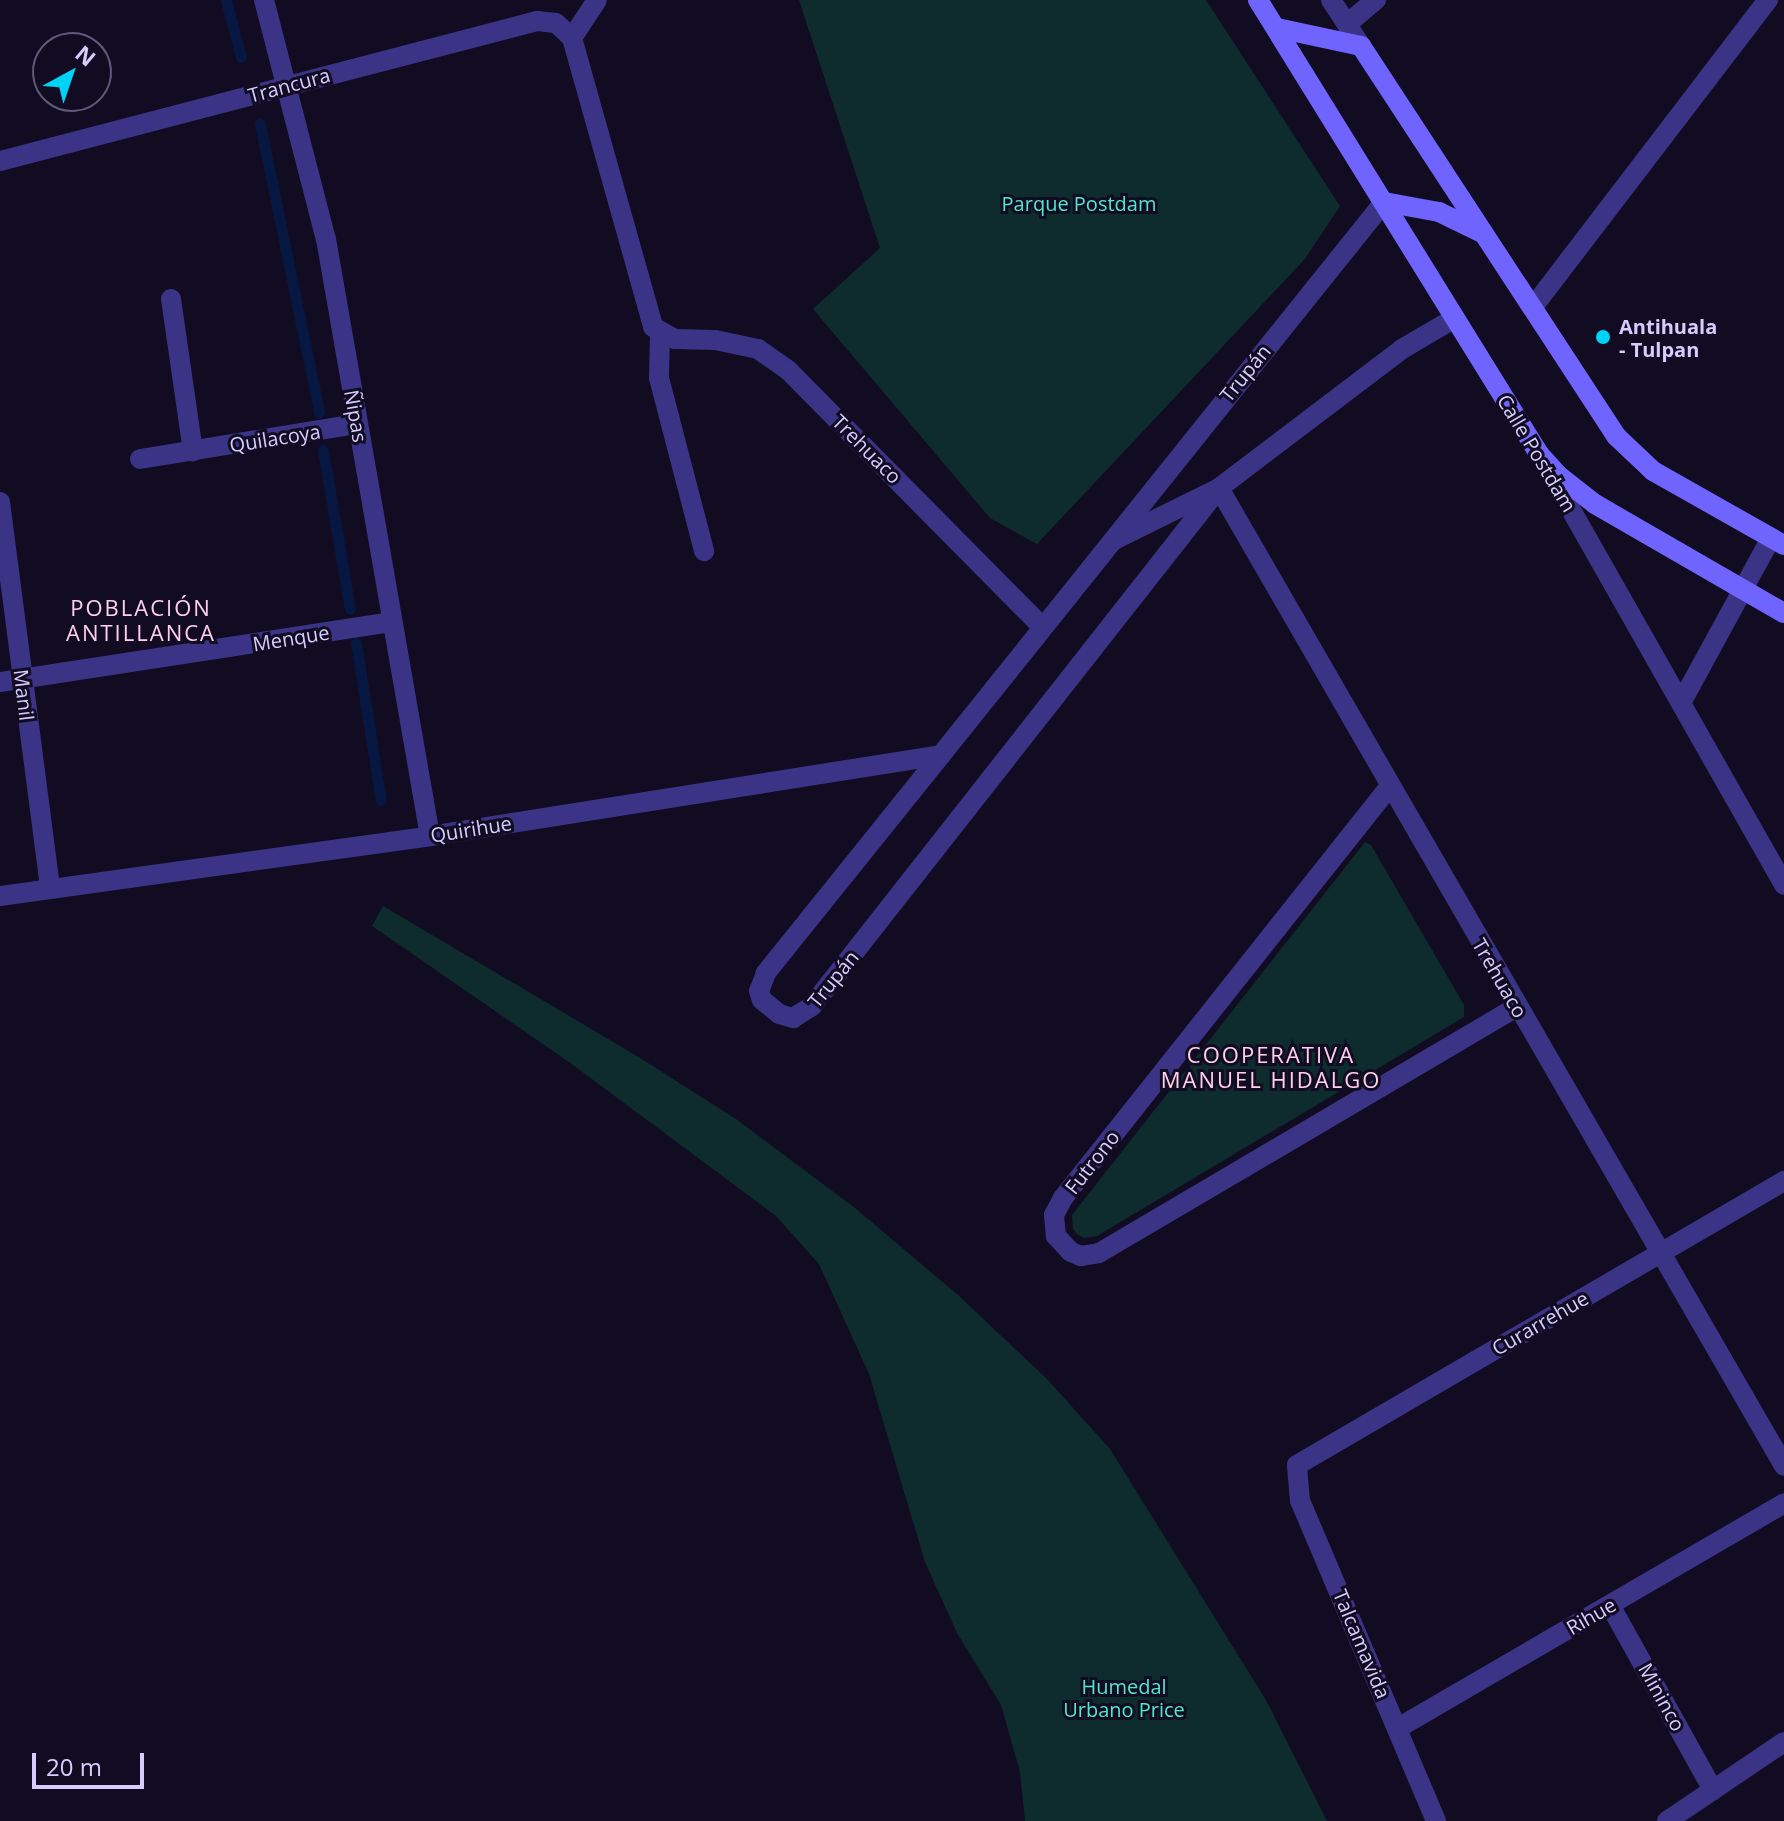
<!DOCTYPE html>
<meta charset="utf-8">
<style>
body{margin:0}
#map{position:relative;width:1784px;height:1821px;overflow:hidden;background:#110c22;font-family:"Open Sans",sans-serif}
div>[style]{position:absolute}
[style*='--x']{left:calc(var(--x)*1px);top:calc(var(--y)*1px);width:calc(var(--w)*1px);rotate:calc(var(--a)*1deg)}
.green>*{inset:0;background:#0e2c2d}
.stream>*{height:11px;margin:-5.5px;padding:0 5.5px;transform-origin:5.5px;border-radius:5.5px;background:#061842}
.minor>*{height:20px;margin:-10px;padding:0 10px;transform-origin:10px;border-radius:10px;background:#3b3385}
.tertiary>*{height:20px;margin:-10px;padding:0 10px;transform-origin:10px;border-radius:10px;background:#3b3385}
.secondary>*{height:20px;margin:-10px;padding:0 10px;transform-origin:10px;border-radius:10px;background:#7064ff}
.dots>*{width:22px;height:22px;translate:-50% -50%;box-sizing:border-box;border:4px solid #110c22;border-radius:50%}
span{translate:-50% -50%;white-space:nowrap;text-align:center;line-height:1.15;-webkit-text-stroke:6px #110c22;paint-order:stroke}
.street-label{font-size:20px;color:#d6cdff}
.park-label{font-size:20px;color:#50e8ca}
.poi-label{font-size:20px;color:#d6cdff;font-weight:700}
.left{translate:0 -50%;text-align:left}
.neighbourhood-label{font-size:22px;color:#ffcfeb;letter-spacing:2px}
.north{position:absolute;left:32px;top:32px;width:80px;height:80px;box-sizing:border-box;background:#110c22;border:2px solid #60597a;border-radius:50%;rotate:40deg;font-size:22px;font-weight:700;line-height:32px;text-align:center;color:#d6cdff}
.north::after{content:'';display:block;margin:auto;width:28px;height:36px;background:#00d2f8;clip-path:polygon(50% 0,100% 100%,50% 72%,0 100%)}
.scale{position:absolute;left:32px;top:1753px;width:112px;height:36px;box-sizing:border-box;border:4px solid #d6cdff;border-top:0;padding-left:10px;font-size:24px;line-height:28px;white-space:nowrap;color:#d6cdff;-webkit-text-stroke:6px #110c22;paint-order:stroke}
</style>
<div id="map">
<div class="green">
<i style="clip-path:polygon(799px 0,1206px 0,1340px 206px,1304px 260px,1037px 544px,990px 518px,813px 309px,880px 248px)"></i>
<i style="clip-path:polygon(1365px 842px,1371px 845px,1464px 1005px,1464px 1017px,1097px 1236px,1084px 1238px,1077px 1234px,1073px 1229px,1072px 1215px)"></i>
<i style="clip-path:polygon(383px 906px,637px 1056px,736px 1119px,855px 1208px,958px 1295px,1047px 1379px,1110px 1449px,1266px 1700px,1327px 1821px,1025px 1821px,1020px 1772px,1001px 1705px,957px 1633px,925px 1562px,869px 1374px,819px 1264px,776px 1216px,569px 1062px,372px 926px)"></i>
</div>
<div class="stream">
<i style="--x:226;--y:0;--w:59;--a:75.3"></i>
<i style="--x:260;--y:124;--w:294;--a:78.4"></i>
<i style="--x:323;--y:450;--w:161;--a:80.4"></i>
<i style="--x:356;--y:643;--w:159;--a:81"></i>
</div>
<div class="minor">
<i style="--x:264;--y:0;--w:247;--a:75.5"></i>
<i style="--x:326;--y:239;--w:606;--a:80.12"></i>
<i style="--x:1331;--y:0;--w:55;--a:56.9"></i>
<i style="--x:1347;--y:24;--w:38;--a:-40"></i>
<i style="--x:572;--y:38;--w:45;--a:-56.7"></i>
<i style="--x:0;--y:161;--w:555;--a:-14.61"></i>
<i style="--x:537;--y:21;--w:19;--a:6"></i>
<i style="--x:556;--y:23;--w:22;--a:43"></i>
<i style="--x:572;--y:38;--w:300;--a:74.3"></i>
<i style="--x:653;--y:327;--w:25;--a:29"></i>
<i style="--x:675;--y:339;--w:40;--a:1.4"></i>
<i style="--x:715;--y:340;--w:44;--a:11.8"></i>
<i style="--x:758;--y:349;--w:37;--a:35"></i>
<i style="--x:788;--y:370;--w:361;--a:45.3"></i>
<i style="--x:171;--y:299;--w:154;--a:81.8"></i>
<i style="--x:1533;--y:307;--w:387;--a:-52.6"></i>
<i style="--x:660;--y:333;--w:45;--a:91.3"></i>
<i style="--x:659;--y:378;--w:179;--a:75.4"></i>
<i style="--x:140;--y:459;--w:220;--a:-9.2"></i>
<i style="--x:0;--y:502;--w:389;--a:82.6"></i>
<i style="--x:0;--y:682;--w:397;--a:-8.7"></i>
<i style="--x:941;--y:755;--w:280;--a:128.8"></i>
<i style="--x:766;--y:973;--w:19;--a:111"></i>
<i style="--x:759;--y:991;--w:9;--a:72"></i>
<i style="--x:762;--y:1000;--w:22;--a:39"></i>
<i style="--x:779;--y:1014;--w:15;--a:16"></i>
<i style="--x:793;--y:1018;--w:22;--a:-32"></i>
<i style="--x:812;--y:1006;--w:659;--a:-51.84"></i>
<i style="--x:1219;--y:488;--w:1129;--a:59.98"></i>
<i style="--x:1390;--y:786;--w:526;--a:128.44"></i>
<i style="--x:1063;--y:1198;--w:19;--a:118"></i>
<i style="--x:1054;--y:1215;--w:21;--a:85"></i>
<i style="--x:1056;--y:1236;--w:22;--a:47"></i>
<i style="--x:1071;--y:1252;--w:11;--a:22"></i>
<i style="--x:1081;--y:1256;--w:18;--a:-9"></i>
<i style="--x:1099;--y:1253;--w:484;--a:-30.5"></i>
<i style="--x:1610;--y:1605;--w:212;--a:60.9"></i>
<i style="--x:1398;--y:1728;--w:447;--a:-30.2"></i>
<i style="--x:1436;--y:1821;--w:348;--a:-113"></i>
<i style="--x:1300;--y:1501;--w:36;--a:-95"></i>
<i style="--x:1297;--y:1465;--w:564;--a:-30.25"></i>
<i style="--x:1667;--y:1821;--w:141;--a:-34"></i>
</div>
<div class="tertiary">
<i style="--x:1545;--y:464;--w:484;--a:60.4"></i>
<i style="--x:1114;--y:540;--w:117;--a:-26.3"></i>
<i style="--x:1219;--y:488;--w:230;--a:-37.2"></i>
<i style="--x:1402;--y:349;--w:61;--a:-30.3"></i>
<i style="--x:1681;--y:703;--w:188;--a:-61.4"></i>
<i style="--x:0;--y:896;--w:434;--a:-7.9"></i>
<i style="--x:430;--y:836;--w:517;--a:-9.01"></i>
<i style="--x:941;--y:755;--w:709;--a:-51.3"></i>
</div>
<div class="secondary">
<i style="--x:1258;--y:0;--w:534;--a:58.24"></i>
<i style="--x:1539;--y:454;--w:28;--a:48"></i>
<i style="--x:1558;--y:475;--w:47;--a:38.1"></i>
<i style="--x:1595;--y:504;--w:218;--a:30"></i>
<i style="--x:1277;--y:28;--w:86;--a:12.1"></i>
<i style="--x:1361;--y:46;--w:466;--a:56.8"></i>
<i style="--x:1616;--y:436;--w:51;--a:43.4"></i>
<i style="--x:1653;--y:471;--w:150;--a:29.5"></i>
<i style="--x:1384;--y:202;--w:56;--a:10.3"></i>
<i style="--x:1439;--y:212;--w:48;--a:26"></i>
</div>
<div class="dots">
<i style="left:1603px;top:337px;background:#00d2f8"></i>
</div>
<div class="street-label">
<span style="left:289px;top:85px;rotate:-15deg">Trancura</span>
<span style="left:1245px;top:373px;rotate:-51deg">Trupán</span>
<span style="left:356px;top:416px;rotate:80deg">Ñipas</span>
<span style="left:275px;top:438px;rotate:-9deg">Quilacoya</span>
<span style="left:867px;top:449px;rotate:45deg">Trehuaco</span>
<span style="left:1537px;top:453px;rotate:59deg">Calle Postdam</span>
<span style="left:291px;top:638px;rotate:-9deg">Menque</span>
<span style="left:24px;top:695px;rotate:83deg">Manil</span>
<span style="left:471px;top:829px;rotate:-9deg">Quirihue</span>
<span style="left:1500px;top:978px;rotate:60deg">Trehuaco</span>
<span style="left:833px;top:979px;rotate:-51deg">Trupán</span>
<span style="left:1092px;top:1162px;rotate:-52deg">Futrono</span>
<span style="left:1540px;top:1323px;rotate:-30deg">Curarrehue</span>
<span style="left:1591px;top:1616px;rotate:-30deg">Rihue</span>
<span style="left:1362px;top:1644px;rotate:67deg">Talcamavida</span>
<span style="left:1662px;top:1697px;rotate:61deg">Mininco</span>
</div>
<div class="park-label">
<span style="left:1079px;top:203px">Parque Postdam</span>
<span style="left:1124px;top:1698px">Humedal<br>Urbano Price</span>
</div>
<div class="poi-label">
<span class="left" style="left:1619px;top:338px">Antihuala<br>- Tulpan</span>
</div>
<div class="neighbourhood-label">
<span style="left:141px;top:620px">POBLACIÓN<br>ANTILLANCA</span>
<span style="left:1271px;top:1067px">COOPERATIVA<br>MANUEL HIDALGO</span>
</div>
<div class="north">N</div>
<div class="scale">20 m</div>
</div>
